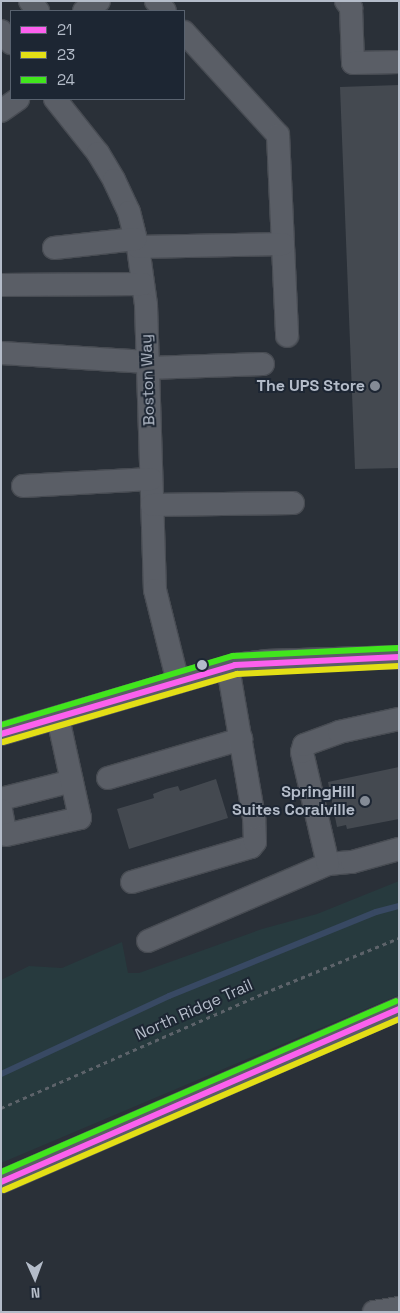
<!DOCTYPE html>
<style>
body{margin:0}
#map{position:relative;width:400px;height:1313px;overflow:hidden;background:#2a3038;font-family:"Space Grotesk",sans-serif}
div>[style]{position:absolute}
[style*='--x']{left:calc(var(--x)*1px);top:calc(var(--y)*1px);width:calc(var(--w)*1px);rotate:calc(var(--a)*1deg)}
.green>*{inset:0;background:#273a3e}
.stream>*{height:6px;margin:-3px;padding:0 3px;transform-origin:3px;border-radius:3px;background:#384963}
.building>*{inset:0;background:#444950}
.path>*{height:3px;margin-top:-1.5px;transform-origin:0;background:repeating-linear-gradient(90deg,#5d636a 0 4px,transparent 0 8px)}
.roads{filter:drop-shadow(1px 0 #484c53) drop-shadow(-1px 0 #484c53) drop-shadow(0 1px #484c53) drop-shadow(0 -1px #484c53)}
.minor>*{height:22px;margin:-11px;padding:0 11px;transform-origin:11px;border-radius:11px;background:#5a5e66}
.bus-1>*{height:6px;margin:-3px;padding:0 3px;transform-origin:3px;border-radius:3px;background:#fc60ee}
.bus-2>*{height:6px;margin:-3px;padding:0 3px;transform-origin:3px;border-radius:3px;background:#e3df16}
.bus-3>*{height:6px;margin:-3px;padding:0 3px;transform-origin:3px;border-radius:3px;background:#41e51d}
.dots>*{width:14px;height:14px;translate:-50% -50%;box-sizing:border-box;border:2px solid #1d2633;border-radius:50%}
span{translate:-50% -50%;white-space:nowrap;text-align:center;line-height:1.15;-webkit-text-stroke:4px #1d2633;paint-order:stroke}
.street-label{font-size:16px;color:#b4bcc9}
.poi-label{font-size:16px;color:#b4bcc9;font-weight:700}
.right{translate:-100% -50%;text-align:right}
.frame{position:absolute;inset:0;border:2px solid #b4bcc9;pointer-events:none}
.legend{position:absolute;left:10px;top:10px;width:175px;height:90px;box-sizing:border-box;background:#1d2633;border:1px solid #59626f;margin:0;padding:6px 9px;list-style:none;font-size:15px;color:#b4bcc9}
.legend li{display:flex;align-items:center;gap:10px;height:25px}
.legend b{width:25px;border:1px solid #59626f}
.north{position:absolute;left:10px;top:1253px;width:50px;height:50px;-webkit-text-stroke:4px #1d2633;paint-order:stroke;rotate:178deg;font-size:14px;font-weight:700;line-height:20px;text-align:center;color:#b4bcc9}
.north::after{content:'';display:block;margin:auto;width:18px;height:22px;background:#b4bcc9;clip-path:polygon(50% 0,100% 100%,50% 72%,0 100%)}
</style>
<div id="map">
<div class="green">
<i style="clip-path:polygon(399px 881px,399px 995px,1px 1163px,1px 980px,29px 966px,62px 968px,122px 942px,128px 973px,139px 973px,262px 929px,317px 914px)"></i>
</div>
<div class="stream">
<i style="--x:1;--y:1074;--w:185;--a:-24.9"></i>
<i style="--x:169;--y:996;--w:223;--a:-22.1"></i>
<i style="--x:376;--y:912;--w:24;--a:-15"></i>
</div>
<div class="building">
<i style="clip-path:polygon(399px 85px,399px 468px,355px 469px,340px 87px)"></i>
<i style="clip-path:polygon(399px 767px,399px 819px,347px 829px,346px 825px,337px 827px,328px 782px)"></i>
<i style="clip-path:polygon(216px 779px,228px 818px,129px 849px,117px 809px,154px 798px,153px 794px,166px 789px,178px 786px,180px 791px)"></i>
</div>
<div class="path">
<i style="--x:1;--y:1108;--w:287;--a:-23.6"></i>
<i style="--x:264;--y:993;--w:146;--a:-22.2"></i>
</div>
<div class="roads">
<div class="minor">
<i style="--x:30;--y:1;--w:13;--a:51"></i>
<i style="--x:156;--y:1;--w:13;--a:48"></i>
<i style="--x:346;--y:1;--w:9;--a:54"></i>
<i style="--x:351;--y:8;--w:55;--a:87.9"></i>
<i style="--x:353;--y:63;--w:46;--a:-1.2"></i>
<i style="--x:84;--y:11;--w:18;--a:-34"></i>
<i style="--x:1;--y:31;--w:16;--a:50"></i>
<i style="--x:184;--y:32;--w:139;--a:47.6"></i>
<i style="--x:278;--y:135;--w:201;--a:87.4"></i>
<i style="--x:55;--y:99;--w:69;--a:51.5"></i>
<i style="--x:98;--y:153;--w:31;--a:59"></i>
<i style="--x:114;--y:180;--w:35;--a:65"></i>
<i style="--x:129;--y:212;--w:36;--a:76"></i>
<i style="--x:138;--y:247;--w:59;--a:82.1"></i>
<i style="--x:146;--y:305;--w:285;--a:88.2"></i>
<i style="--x:155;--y:590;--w:95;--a:76"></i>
<i style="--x:1;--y:111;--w:21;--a:-35"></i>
<i style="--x:138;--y:247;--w:145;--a:-1.2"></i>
<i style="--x:54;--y:248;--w:82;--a:-6.3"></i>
<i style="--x:1;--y:285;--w:142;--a:-0.4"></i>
<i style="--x:1;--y:353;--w:147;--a:3.5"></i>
<i style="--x:148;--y:368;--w:115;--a:-2"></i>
<i style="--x:23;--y:486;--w:128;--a:-3.1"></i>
<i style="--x:152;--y:505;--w:141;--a:-0.8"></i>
<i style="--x:1;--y:734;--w:244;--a:-16.4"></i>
<i style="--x:235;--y:665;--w:33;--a:-7"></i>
<i style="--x:268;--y:661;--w:131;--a:-1.7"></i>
<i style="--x:108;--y:778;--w:139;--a:-16.3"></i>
<i style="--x:1;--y:799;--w:73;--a:-14.2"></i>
<i style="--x:1;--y:810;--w:25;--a:79"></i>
<i style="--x:6;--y:835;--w:76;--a:-12.9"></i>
<i style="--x:80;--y:818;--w:102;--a:-102.4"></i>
<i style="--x:328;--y:864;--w:24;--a:-5"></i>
<i style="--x:352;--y:862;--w:49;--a:-15.5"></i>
<i style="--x:132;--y:882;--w:124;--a:-16.4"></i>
<i style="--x:251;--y:847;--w:6;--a:-51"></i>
<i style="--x:255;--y:842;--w:24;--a:-92"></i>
<i style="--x:254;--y:818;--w:153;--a:-99.8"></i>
<i style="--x:148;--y:941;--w:196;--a:-23.2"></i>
<i style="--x:328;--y:864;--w:115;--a:-103.1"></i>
<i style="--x:302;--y:752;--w:7;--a:-74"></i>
<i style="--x:304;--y:745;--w:37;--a:-20"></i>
<i style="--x:339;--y:732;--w:61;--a:-12.2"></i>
<i style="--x:1;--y:1182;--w:434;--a:-23.5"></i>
<i style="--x:374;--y:1312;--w:25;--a:-9"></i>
</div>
</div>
<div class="bus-1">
<i style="--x:1;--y:734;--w:244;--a:-16.4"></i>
<i style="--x:235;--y:665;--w:164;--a:-2.8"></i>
<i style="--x:1;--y:1182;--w:434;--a:-23.5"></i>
</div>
<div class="bus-2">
<i style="--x:3;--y:742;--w:244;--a:-16.2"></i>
<i style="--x:237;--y:674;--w:162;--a:-2.8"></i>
<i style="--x:4;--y:1190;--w:430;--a:-23.4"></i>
</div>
<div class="bus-3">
<i style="--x:1;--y:725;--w:242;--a:-16.6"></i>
<i style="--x:233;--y:656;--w:166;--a:-2.8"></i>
<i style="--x:1;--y:1172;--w:430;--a:-23.4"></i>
</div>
<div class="dots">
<i style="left:375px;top:386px;background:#848b96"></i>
<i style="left:202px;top:665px;background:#b4bcc9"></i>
<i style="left:365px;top:801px;background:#848b96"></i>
</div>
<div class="street-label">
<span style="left:148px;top:380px;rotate:-92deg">Boston Way</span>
<span style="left:194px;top:1010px;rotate:-24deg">North Ridge Trail</span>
</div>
<div class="poi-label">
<span class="right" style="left:365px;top:386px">The UPS Store</span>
<span class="right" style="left:355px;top:801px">SpringHill<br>Suites Coralville</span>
</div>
<div class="frame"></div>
<ul class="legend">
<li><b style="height:6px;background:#fc60ee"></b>21</li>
<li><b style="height:6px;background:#e3df16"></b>23</li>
<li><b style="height:6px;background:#41e51d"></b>24</li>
</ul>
<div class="north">N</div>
</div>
